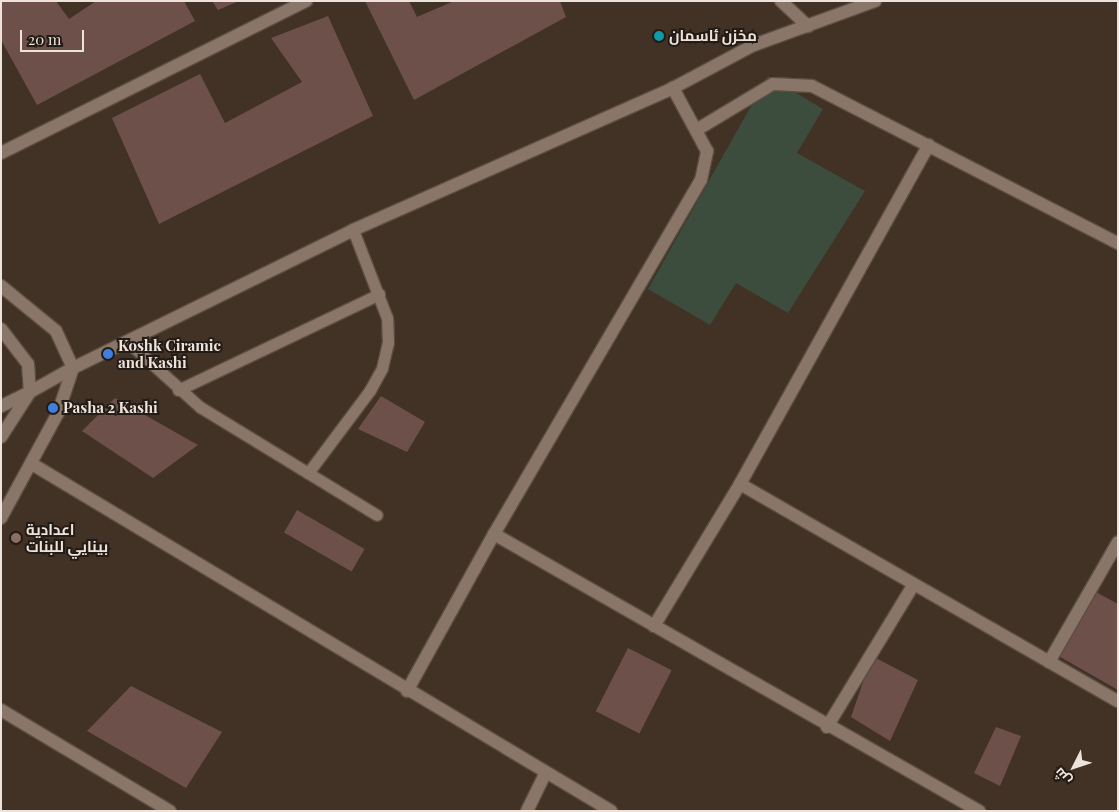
<!DOCTYPE html>
<meta charset="utf-8">
<style>
body{margin:0}
#map{position:relative;width:1119px;height:812px;overflow:hidden;background:#423125;font-family:"Playfair Display",Cairo,serif}
div>[style]{position:absolute}
[style*='--x']{left:calc(var(--x)*1px);top:calc(var(--y)*1px);width:calc(var(--w)*1px);rotate:calc(var(--a)*1deg)}
.green>*{inset:0;background:#3c4c3d}
.building>*{inset:0;background:#6d504a;transform-origin:0 0}
.roads{filter:drop-shadow(1px 0 #5b4e43) drop-shadow(-1px 0 #5b4e43) drop-shadow(0 1px #5b4e43) drop-shadow(0 -1px #5b4e43)}
.service>*{height:11px;margin:-5.5px;padding:0 5.5px;transform-origin:5.5px;border-radius:5.5px;background:#8a7668}
.minor>*{height:12px;margin:-6px;padding:0 6px;transform-origin:6px;border-radius:6px;background:#8a7668}
.tertiary>*{height:12px;margin:-6px;padding:0 6px;transform-origin:6px;border-radius:6px;background:#8a7668}
.dots>*{width:14px;height:14px;translate:-50% -50%;box-sizing:border-box;border:2px solid #231b15;border-radius:50%}
span{translate:-50% -50%;white-space:nowrap;text-align:center;line-height:1.15;-webkit-text-stroke:4px #231b15;paint-order:stroke}
.poi-label{font-size:15px;color:#eee3db;font-weight:700}
.left{translate:0 -50%;text-align:left}
.frame{position:absolute;inset:0;border:2px solid #eee3db;pointer-events:none}
.north{position:absolute;left:1049px;top:742px;width:50px;height:50px;-webkit-text-stroke:4px #231b15;paint-order:stroke;rotate:229deg;font-size:14px;font-weight:700;line-height:20px;text-align:center;color:#eee3db}
.north::after{content:'';display:block;margin:auto;width:18px;height:22px;background:#eee3db;clip-path:polygon(50% 0,100% 100%,50% 72%,0 100%)}
.scale{position:absolute;left:20px;top:30px;width:64px;height:22px;box-sizing:border-box;border:2px solid #eee3db;border-top:0;padding-left:6px;font-size:15px;line-height:18px;white-space:nowrap;color:#eee3db;-webkit-text-stroke:4px #231b15;paint-order:stroke}
</style>
<div id="map">
<div class="green">
<i style="clip-path:polygon(768px 76px,823px 109px,797px 153px,865px 191px,788px 313px,736px 283px,710px 325px,648px 289px)"></i>
</div>
<div class="building">
<i style="clip-path:polygon(1px 1px,56px 1px,69px 19px,96px 1px,184px 1px,195px 21px,37px 105px,1px 40px)"></i>
<i style="clip-path:polygon(212px 1px,239px 1px,218px 10px)"></i>
<i style="clip-path:polygon(365px 1px,409px 1px,417px 17px,454px 1px,560px 1px,566px 17px,414px 100px)"></i>
<i style="clip-path:polygon(328px 16px,373px 116px,159px 224px,112px 118px,200px 74px,225px 123px,302px 82px,271px 38px)"></i>
<i style="clip-path:polygon(381px 396px,425px 422px,407px 452px,358px 429px)"></i>
<i style="clip-path:polygon(115px 398px,198px 445px,153px 478px,82px 431px)"></i>
<i style="left:297px;top:510px;width:78px;height:26px;rotate:30deg"></i>
<i style="clip-path:polygon(1092px 590px,1118px 604px,1118px 690px,1055px 654px)"></i>
<i style="left:628px;top:648px;width:49px;height:71px;rotate:27deg"></i>
<i style="clip-path:polygon(872px 656px,918px 680px,890px 741px,851px 717px)"></i>
<i style="clip-path:polygon(131px 686px,222px 732px,186px 788px,87px 731px)"></i>
<i style="clip-path:polygon(996px 727px,1021px 736px,1000px 786px,974px 773px)"></i>
</div>
<div class="roads">
<div class="service">
<i style="--x:128;--y:342;--w:97;--a:42.1"></i>
<i style="--x:200;--y:407;--w:207;--a:31.4"></i>
<i style="--x:178;--y:390;--w:223;--a:-25.5"></i>
<i style="--x:308;--y:473;--w:104;--a:-53.2"></i>
<i style="--x:370;--y:390;--w:25;--a:-61"></i>
<i style="--x:382;--y:368;--w:26;--a:-77"></i>
<i style="--x:388;--y:343;--w:25;--a:-92"></i>
<i style="--x:387;--y:318;--w:94;--a:-111.1"></i>
</div>
<div class="minor">
<i style="--x:781;--y:1;--w:37;--a:43"></i>
<i style="--x:698;--y:129;--w:87;--a:-31"></i>
<i style="--x:773;--y:84;--w:39;--a:3"></i>
<i style="--x:812;--y:86;--w:344;--a:27.2"></i>
<i style="--x:1;--y:153;--w:341;--a:-26.5"></i>
<i style="--x:1;--y:286;--w:71;--a:39.3"></i>
<i style="--x:56;--y:331;--w:41;--a:65.3"></i>
<i style="--x:1;--y:329;--w:44;--a:52.4"></i>
<i style="--x:28;--y:364;--w:28;--a:86"></i>
<i style="--x:30;--y:392;--w:32;--a:154"></i>
<i style="--x:32;--y:464;--w:675;--a:30.93"></i>
<i style="--x:740;--y:484;--w:436;--a:29.9"></i>
<i style="--x:494;--y:534;--w:559;--a:29.73"></i>
<i style="--x:654;--y:626;--w:166;--a:-58.8"></i>
<i style="--x:740;--y:484;--w:388;--a:-60.9"></i>
<i style="--x:1049;--y:662;--w:138;--a:-60.1"></i>
<i style="--x:407;--y:691;--w:179;--a:-61"></i>
<i style="--x:494;--y:534;--w:410;--a:-59.7"></i>
<i style="--x:701;--y:180;--w:30;--a:-78"></i>
<i style="--x:707;--y:151;--w:72;--a:-118.4"></i>
<i style="--x:1;--y:710;--w:197;--a:30.9"></i>
<i style="--x:827;--y:727;--w:167;--a:-58.7"></i>
<i style="--x:527;--y:811;--w:43;--a:-64"></i>
</div>
<div class="tertiary">
<i style="--x:1;--y:437;--w:54;--a:-57.2"></i>
<i style="--x:30;--y:392;--w:49;--a:-29.2"></i>
<i style="--x:73;--y:368;--w:312;--a:-26.2"></i>
<i style="--x:353;--y:230;--w:350;--a:-23.9"></i>
<i style="--x:673;--y:88;--w:92;--a:-28"></i>
<i style="--x:754;--y:45;--w:129;--a:-20"></i>
<i style="--x:1;--y:518;--w:119;--a:-61.5"></i>
<i style="--x:58;--y:413;--w:47;--a:-71.6"></i>
</div>
</div>
<div class="dots">
<i style="left:659px;top:36px;background:#0f9aa8"></i>
<i style="left:108px;top:354px;background:#3f7fe0"></i>
<i style="left:53px;top:408px;background:#3f7fe0"></i>
<i style="left:16px;top:538px;background:#8d6e63"></i>
</div>
<div class="poi-label">
<span class="left" style="left:669px;top:36px">مخزن ئاسمان</span>
<span class="left" style="left:118px;top:354px">Koshk Ciramic<br>and Kashi</span>
<span class="left" style="left:63px;top:408px">Pasha 2 Kashi</span>
<span class="left" style="left:26px;top:538px">اعدادية<br>بينايي للبنات</span>
</div>
<div class="frame"></div>
<div class="north">ش</div>
<div class="scale">20 m</div>
</div>
